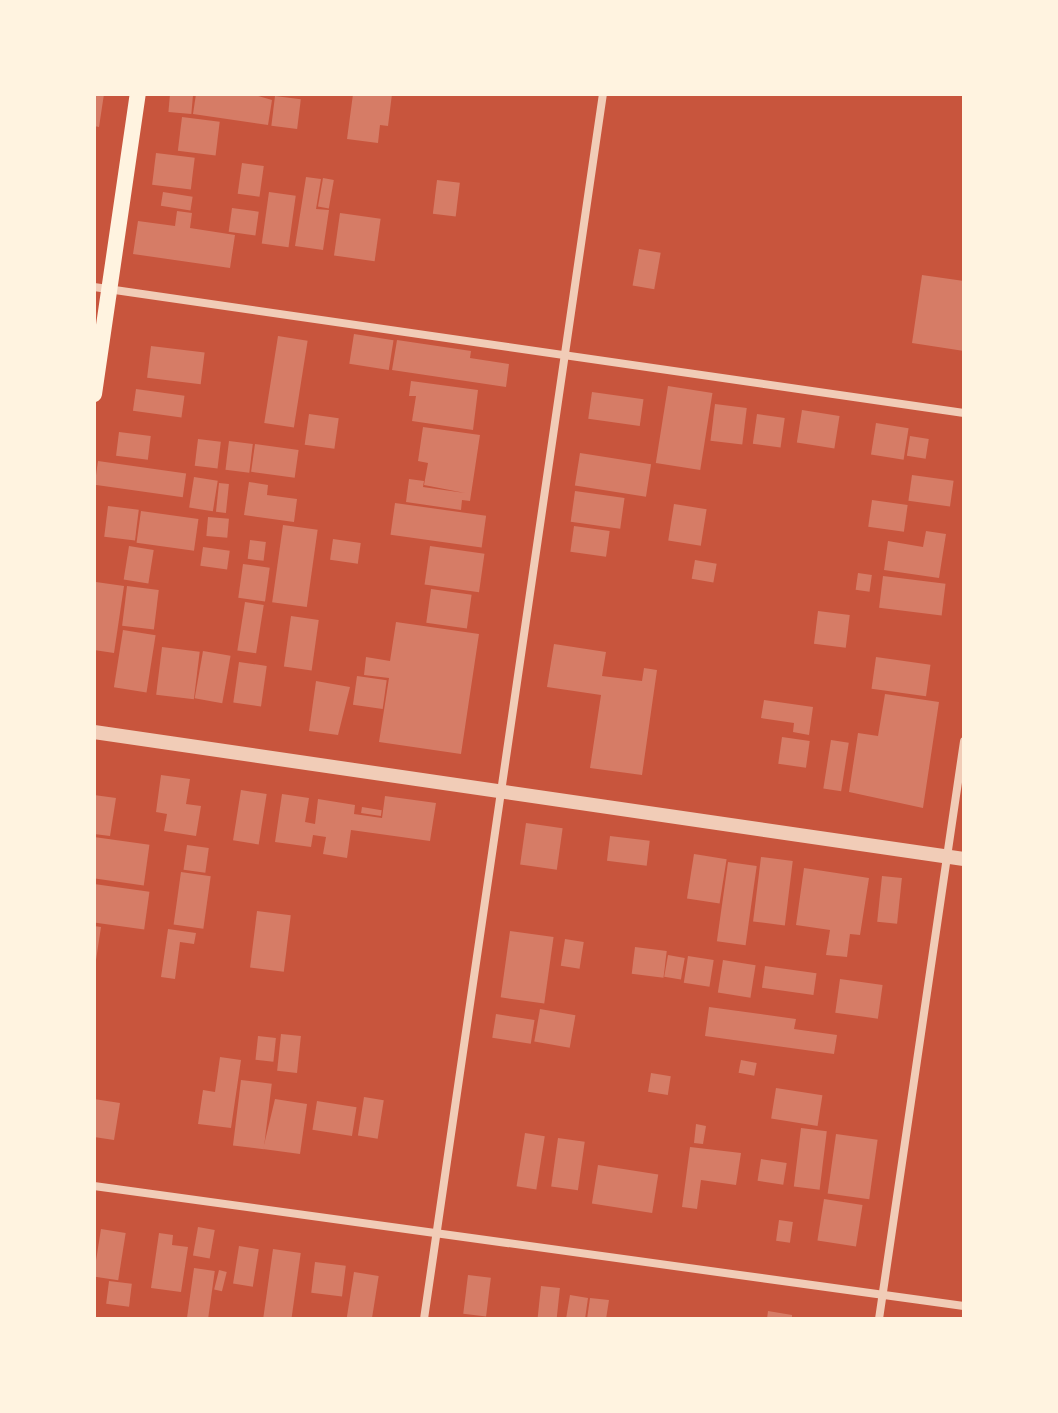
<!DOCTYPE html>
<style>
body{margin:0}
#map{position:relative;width:1058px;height:1413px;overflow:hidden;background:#c8553d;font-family:"Source Serif 4",serif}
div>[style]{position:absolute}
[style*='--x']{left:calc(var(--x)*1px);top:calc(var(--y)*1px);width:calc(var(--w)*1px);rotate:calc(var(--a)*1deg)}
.building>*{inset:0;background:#d67c66;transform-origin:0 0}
.minor>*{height:8px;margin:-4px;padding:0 4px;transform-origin:4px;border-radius:4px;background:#f1ccb7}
.tertiary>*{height:14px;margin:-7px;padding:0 7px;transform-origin:7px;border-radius:7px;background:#f1ccb7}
.secondary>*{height:16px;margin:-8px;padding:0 8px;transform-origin:8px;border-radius:8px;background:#fff3e0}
span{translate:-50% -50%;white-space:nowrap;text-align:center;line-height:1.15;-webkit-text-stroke:7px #fff3e0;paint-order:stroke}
.frame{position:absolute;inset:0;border:96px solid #fff3e0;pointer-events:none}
</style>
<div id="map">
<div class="building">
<i style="clip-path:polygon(94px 94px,104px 94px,99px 127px,94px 126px)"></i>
<i style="left:170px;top:94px;width:23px;height:18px;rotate:5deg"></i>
<i style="clip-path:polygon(196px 94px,251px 94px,272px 100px,268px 125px,193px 114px)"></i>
<i style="clip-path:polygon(353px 94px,392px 94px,388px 126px,380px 125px,378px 143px,347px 139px)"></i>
<i style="left:275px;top:96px;width:26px;height:30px;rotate:7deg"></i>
<i style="left:182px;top:117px;width:38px;height:34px;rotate:7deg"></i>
<i style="left:156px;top:153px;width:39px;height:32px;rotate:7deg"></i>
<i style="left:242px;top:163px;width:22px;height:31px;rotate:8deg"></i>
<i style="clip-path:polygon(306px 177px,321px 179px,316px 209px,329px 210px,323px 250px,295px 246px)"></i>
<i style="left:323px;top:178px;width:11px;height:29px;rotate:10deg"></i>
<i style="left:437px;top:180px;width:23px;height:34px;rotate:7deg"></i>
<i style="left:163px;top:192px;width:30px;height:14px;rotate:9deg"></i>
<i style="left:269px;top:192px;width:27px;height:52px;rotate:8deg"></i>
<i style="left:232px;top:208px;width:27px;height:24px;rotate:8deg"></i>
<i style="clip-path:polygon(177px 211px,192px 213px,190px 228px,235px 235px,230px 268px,133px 254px,138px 221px,175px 226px)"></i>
<i style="left:340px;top:213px;width:41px;height:43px;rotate:8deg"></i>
<i style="left:639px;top:249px;width:22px;height:37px;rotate:10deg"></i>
<i style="clip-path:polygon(922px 275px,964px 281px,964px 351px,912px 343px)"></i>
<i style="left:354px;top:334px;width:40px;height:30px;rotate:9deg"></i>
<i style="left:278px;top:336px;width:30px;height:88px;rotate:9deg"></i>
<i style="clip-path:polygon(397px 340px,471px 351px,470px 358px,509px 364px,506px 387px,392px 370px)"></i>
<i style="left:151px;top:346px;width:54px;height:32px;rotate:7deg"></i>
<i style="clip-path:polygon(411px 381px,478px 390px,473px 430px,412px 421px,416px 396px,409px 396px)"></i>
<i style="left:668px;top:386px;width:45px;height:78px;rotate:9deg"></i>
<i style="left:136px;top:389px;width:49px;height:22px;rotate:8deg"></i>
<i style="left:592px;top:392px;width:52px;height:27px;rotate:8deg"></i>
<i style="left:715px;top:404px;width:32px;height:37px;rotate:7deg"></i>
<i style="left:802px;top:410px;width:38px;height:33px;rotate:9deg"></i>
<i style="left:309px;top:414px;width:30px;height:31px;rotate:8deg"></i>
<i style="left:757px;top:414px;width:28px;height:30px;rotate:8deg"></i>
<i style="left:876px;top:423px;width:33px;height:32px;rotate:9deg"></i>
<i style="clip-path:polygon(423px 427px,480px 435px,470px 501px,462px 500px,461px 510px,406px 502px,409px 479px,424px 481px,423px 487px,465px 493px,424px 485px,428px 463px,418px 461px)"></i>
<i style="left:119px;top:432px;width:32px;height:24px;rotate:7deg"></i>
<i style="left:910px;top:436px;width:19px;height:20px;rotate:9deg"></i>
<i style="left:198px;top:439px;width:23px;height:27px;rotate:7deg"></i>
<i style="left:229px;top:441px;width:24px;height:29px;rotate:7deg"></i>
<i style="left:255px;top:444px;width:44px;height:28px;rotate:8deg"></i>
<i style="left:580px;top:453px;width:72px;height:33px;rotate:9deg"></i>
<i style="left:98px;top:461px;width:89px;height:24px;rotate:8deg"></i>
<i style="left:912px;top:475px;width:42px;height:26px;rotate:8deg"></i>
<i style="left:194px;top:477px;width:24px;height:31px;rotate:9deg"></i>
<i style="clip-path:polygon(249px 482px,268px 485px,267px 495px,297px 499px,294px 522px,244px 515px)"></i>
<i style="left:219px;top:483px;width:10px;height:29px;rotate:6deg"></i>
<i style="left:575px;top:491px;width:50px;height:31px;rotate:8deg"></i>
<i style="left:872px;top:500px;width:36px;height:27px;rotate:8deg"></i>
<i style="left:395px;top:503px;width:92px;height:32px;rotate:8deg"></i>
<i style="left:674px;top:504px;width:33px;height:37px;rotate:9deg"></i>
<i style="left:108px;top:506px;width:31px;height:31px;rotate:7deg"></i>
<i style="left:141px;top:511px;width:58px;height:32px;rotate:8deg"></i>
<i style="left:208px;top:517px;width:21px;height:19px;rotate:5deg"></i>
<i style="left:283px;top:525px;width:35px;height:78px;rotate:8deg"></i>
<i style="left:574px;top:526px;width:36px;height:26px;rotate:8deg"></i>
<i style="clip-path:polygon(926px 531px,946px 534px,939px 578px,884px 570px,888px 541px,923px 547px)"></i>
<i style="left:333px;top:539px;width:28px;height:21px;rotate:8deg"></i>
<i style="left:250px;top:540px;width:16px;height:19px;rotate:7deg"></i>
<i style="left:129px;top:546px;width:25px;height:34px;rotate:9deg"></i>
<i style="left:430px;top:546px;width:55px;height:39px;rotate:8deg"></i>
<i style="left:203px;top:547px;width:27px;height:19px;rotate:8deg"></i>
<i style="left:695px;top:560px;width:22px;height:19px;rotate:10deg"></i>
<i style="left:243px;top:564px;width:27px;height:34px;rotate:8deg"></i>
<i style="left:858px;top:573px;width:14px;height:17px;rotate:8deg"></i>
<i style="left:883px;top:576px;width:63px;height:32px;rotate:7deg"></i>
<i style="clip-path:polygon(96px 582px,124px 586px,114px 653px,94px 650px)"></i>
<i style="left:127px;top:586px;width:32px;height:40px;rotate:7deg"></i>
<i style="left:431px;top:589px;width:41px;height:34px;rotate:8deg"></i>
<i style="left:245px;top:602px;width:19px;height:49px;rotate:9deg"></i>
<i style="left:818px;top:611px;width:32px;height:33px;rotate:7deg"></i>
<i style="left:291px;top:616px;width:28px;height:51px;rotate:8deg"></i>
<i style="clip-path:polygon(396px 622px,479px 634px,461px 754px,379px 742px,389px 678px,364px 675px,366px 657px,390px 661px)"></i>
<i style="left:123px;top:630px;width:33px;height:58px;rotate:9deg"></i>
<i style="clip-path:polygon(554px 644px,606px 652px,602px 676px,642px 681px,644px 668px,657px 670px,642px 775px,590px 768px,601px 695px,547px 687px)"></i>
<i style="left:162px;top:647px;width:38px;height:48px;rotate:7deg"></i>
<i style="left:203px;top:651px;width:28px;height:48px;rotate:10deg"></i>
<i style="left:876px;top:657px;width:55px;height:32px;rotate:8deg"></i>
<i style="left:239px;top:662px;width:28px;height:41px;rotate:8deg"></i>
<i style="left:357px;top:676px;width:30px;height:29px;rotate:8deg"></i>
<i style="clip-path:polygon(316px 681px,350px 687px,338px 735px,309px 731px)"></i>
<i style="clip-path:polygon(885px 694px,939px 702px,923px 808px,849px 792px,858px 733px,878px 736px)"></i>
<i style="clip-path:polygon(764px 700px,813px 707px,809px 735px,793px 732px,794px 723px,761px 718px)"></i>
<i style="left:782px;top:737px;width:28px;height:27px;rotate:8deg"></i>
<i style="left:831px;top:740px;width:18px;height:49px;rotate:9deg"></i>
<i style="clip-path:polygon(161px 775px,190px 779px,186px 804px,201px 806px,196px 836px,164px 831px,167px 814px,156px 812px)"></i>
<i style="left:241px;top:790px;width:26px;height:51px;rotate:9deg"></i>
<i style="clip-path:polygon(282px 794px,309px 798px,305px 822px,315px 824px,318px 799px,355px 805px,354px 814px,382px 818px,385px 796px,436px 803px,430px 841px,351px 830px,347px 858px,323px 854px,326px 837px,313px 835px,311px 847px,275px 842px)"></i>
<i style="clip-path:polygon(94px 795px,116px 798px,110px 836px,94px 834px)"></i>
<i style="left:362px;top:807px;width:20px;height:6px;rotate:9deg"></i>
<i style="left:526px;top:823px;width:37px;height:42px;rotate:8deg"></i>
<i style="left:610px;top:836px;width:40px;height:25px;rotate:7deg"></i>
<i style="left:94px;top:837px;width:56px;height:41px;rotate:8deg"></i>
<i style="left:187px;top:845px;width:22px;height:25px;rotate:8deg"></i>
<i style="left:694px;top:854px;width:33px;height:45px;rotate:9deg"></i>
<i style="left:761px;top:857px;width:32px;height:65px;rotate:7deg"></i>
<i style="left:728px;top:862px;width:29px;height:80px;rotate:8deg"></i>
<i style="clip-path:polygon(804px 868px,869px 878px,860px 935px,850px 934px,847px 957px,826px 955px,830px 930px,796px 925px)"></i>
<i style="left:181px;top:872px;width:30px;height:53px;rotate:8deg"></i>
<i style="left:882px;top:876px;width:20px;height:46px;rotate:6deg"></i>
<i style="left:94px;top:884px;width:56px;height:38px;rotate:8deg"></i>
<i style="left:257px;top:911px;width:34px;height:57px;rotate:7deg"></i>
<i style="clip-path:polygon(94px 926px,101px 927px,96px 960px,94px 960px)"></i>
<i style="clip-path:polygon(168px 929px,196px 933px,194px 944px,180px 942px,175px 979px,161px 977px)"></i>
<i style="left:510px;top:931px;width:44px;height:67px;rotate:8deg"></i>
<i style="left:565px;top:939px;width:19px;height:27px;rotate:9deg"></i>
<i style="left:635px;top:947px;width:32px;height:27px;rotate:7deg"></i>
<i style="left:668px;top:955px;width:17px;height:22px;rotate:10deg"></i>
<i style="left:688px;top:956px;width:26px;height:27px;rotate:9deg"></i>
<i style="left:723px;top:960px;width:33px;height:33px;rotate:9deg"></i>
<i style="left:765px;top:966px;width:52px;height:22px;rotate:8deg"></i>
<i style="left:840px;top:979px;width:43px;height:34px;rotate:8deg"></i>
<i style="clip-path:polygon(709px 1007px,796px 1019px,794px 1029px,837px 1035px,834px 1054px,705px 1036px)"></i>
<i style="left:540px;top:1009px;width:36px;height:33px;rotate:10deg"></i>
<i style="left:496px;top:1014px;width:39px;height:24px;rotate:9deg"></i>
<i style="left:281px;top:1034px;width:20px;height:37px;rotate:6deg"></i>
<i style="left:258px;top:1036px;width:18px;height:24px;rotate:6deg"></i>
<i style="clip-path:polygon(220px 1057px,241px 1060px,231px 1128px,198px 1124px,203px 1090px,215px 1092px)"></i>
<i style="left:741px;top:1060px;width:16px;height:13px;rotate:11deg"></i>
<i style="left:651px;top:1073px;width:20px;height:19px;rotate:9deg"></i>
<i style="left:241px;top:1080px;width:31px;height:66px;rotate:7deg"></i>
<i style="left:776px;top:1088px;width:47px;height:31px;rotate:9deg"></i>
<i style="left:364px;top:1097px;width:20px;height:39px;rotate:9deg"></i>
<i style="clip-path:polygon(94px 1099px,120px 1103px,114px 1140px,94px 1137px)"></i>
<i style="clip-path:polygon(275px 1099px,307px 1104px,300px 1154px,263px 1149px)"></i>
<i style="left:317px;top:1101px;width:40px;height:29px;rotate:9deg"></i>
<i style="clip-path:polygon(696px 1124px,706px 1126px,703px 1144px,694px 1143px)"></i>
<i style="left:801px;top:1128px;width:26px;height:59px;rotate:7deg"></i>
<i style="left:525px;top:1133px;width:20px;height:54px;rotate:9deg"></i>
<i style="left:836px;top:1134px;width:42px;height:60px;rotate:8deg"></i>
<i style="left:558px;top:1138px;width:27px;height:49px;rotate:8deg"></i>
<i style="clip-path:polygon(690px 1147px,741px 1153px,736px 1185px,701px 1180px,697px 1209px,682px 1207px)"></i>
<i style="left:761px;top:1159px;width:26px;height:22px;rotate:9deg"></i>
<i style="left:598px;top:1165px;width:61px;height:39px;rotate:9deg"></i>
<i style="left:824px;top:1199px;width:39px;height:42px;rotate:9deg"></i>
<i style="left:779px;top:1220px;width:14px;height:21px;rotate:8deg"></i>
<i style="left:198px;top:1227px;width:17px;height:29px;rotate:10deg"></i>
<i style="left:101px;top:1229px;width:25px;height:48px;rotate:9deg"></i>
<i style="clip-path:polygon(159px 1233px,173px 1235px,172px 1245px,188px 1247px,181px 1292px,151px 1288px)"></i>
<i style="left:239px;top:1246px;width:20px;height:38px;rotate:9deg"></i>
<i style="left:273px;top:1249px;width:28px;height:71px;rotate:8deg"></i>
<i style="left:315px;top:1262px;width:31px;height:31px;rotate:7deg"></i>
<i style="left:194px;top:1268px;width:21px;height:52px;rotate:8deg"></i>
<i style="left:219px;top:1270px;width:8px;height:20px;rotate:14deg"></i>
<i style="left:354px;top:1272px;width:25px;height:47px;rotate:9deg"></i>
<i style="left:468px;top:1275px;width:23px;height:39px;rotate:7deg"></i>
<i style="left:109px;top:1281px;width:23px;height:23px;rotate:7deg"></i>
<i style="left:541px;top:1286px;width:19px;height:33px;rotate:6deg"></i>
<i style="clip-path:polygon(570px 1295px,588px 1298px,585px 1319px,566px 1319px)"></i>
<i style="clip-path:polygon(590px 1298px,609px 1300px,606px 1319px,587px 1319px)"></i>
<i style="clip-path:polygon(768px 1311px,792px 1315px,792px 1319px,767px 1319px)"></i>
</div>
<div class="minor">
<i style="--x:94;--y:287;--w:879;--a:8.24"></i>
<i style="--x:94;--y:1186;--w:878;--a:7.85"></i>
<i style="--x:424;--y:1319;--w:1238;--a:-81.69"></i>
<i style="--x:879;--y:1319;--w:584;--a:-81.63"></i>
</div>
<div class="tertiary">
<i style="--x:94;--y:732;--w:879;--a:8.31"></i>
</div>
<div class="secondary">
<i style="--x:94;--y:394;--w:303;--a:-81.7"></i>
</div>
<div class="frame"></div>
</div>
